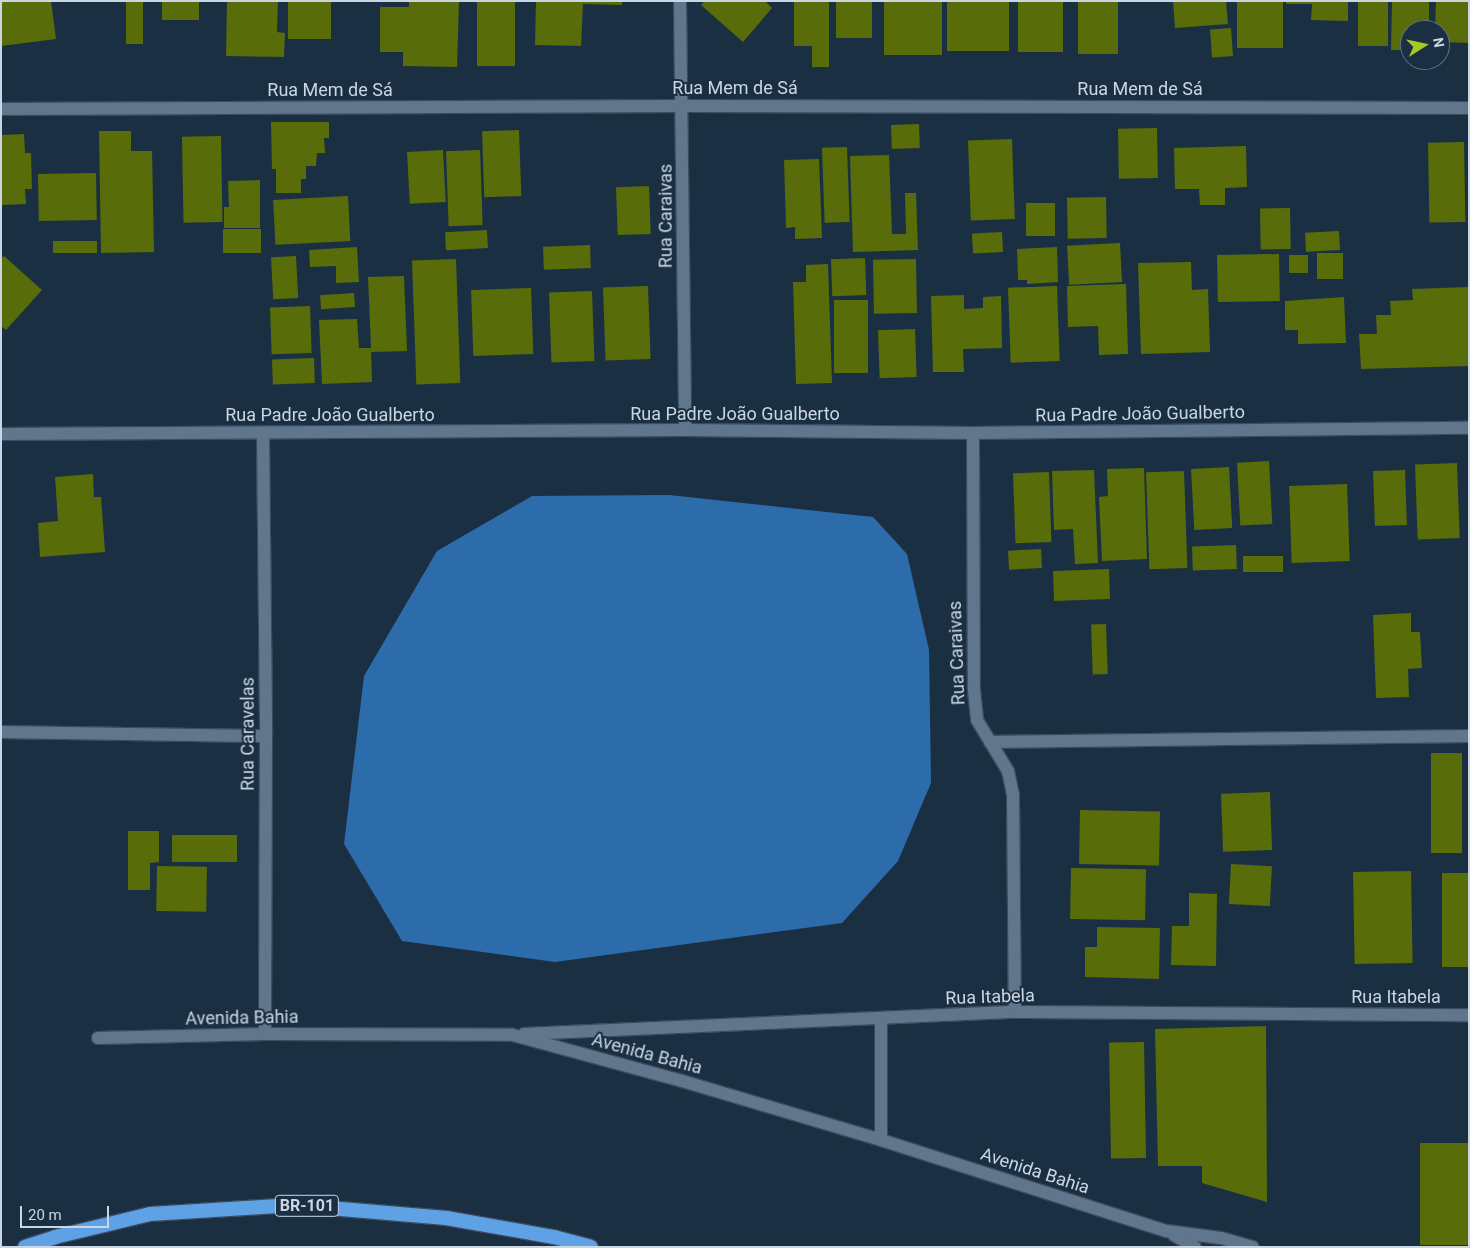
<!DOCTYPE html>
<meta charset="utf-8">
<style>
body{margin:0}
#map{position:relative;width:1470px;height:1248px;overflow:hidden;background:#1b2f43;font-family:Roboto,sans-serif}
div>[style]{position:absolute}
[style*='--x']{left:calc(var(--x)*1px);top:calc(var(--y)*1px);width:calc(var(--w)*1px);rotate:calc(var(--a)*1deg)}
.water>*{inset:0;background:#2d6caa}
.building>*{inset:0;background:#586c0a;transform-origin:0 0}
.roads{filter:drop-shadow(1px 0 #3b4c5d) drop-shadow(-1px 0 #3b4c5d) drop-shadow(0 1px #3b4c5d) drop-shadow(0 -1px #3b4c5d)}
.minor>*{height:12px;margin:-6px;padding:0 6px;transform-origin:6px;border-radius:6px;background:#60768d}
.trunk>*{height:14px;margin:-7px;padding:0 7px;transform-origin:7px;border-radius:7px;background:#5ea1e5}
span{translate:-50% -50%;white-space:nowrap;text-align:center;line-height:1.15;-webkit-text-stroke:4px #1b2f43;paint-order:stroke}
.shield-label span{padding:1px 4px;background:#1b2f43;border:1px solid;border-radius:4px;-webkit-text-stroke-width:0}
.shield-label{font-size:16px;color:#cad6e4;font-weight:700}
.street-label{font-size:18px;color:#cad6e4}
.frame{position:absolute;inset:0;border:2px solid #cad6e4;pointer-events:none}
.north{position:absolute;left:1400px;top:20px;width:50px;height:50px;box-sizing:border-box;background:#1b2f43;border:1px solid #617283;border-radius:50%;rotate:80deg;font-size:14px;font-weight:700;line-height:20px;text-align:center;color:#cad6e4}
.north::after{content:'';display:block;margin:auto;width:18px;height:22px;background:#a5c823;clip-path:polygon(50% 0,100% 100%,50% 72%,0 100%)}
.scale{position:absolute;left:20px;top:1206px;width:89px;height:22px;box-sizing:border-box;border:2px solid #cad6e4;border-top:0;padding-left:6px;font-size:15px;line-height:18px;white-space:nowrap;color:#cad6e4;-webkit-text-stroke:4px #1b2f43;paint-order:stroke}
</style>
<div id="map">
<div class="water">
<i style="clip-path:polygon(669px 495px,873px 517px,907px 554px,929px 650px,931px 783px,898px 861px,842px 923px,555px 962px,402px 941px,344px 844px,364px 676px,437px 551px,532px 496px)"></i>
</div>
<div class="building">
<i style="clip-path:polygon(1px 1px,51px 1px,56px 39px,1px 46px)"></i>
<i style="left:126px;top:1px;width:17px;height:43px"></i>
<i style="left:162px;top:1px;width:37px;height:19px"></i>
<i style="clip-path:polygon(227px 1px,278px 1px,277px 32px,285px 33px,284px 57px,226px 56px)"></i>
<i style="left:288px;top:1px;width:43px;height:38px"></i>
<i style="clip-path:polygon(409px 1px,459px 1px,457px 67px,403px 66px,403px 52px,380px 52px,380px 7px,409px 7px)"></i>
<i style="left:477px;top:1px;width:38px;height:65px"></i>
<i style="clip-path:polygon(536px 1px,622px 1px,622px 5px,583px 4px,581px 46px,535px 45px)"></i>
<i style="clip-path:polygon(705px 1px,765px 1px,772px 8px,743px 42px,701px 5px)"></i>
<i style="clip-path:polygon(794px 1px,829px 1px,829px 67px,812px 67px,812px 46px,794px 46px)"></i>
<i style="left:836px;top:1px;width:36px;height:37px"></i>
<i style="left:884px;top:1px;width:58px;height:54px"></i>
<i style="left:947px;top:1px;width:62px;height:50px"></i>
<i style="left:1018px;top:1px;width:45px;height:51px"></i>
<i style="left:1078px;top:1px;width:40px;height:53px"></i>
<i style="clip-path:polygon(1173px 1px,1226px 1px,1228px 24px,1175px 28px)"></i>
<i style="left:1237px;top:1px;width:46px;height:47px"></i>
<i style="clip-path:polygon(1286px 1px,1348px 1px,1348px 21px,1311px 20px,1312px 4px,1286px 4px)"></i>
<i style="left:1358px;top:1px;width:30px;height:45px"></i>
<i style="clip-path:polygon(1392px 1px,1429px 1px,1429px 30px,1410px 30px,1410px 50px,1391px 50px)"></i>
<i style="clip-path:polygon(1436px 1px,1469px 1px,1469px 43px,1440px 42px,1440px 30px,1435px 30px)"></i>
<i style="left:1231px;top:28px;width:28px;height:21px;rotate:86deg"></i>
<i style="clip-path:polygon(271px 122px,329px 122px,329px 138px,324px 138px,325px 153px,317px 153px,316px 166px,306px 166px,306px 179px,301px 179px,301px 193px,276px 193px,276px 169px,272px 169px)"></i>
<i style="left:919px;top:124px;width:24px;height:28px;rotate:88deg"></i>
<i style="left:1157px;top:128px;width:50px;height:39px;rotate:89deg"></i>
<i style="left:519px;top:130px;width:66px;height:37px;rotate:88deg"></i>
<i style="clip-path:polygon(99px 131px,131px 131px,131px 151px,152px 151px,154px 252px,101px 253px)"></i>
<i style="clip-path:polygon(24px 134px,25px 153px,31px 153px,32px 189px,25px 189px,26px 204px,1px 205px,1px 135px)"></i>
<i style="left:221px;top:136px;width:86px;height:39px;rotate:89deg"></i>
<i style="left:1012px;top:139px;width:80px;height:44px;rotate:88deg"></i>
<i style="left:1464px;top:142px;width:80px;height:36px;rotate:89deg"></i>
<i style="clip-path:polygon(1246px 146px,1247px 187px,1225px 188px,1225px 205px,1200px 205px,1199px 189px,1175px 189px,1174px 148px)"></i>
<i style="left:847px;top:147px;width:75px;height:25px;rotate:88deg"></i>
<i style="left:443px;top:150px;width:52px;height:36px;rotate:87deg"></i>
<i style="left:480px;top:150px;width:75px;height:34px;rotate:88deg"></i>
<i style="clip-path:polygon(889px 155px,892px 234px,906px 234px,905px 193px,916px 193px,918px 250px,853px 252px,850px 156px)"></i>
<i style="clip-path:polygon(819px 159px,822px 238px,795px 239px,795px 227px,786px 228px,784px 160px)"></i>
<i style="left:96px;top:173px;width:47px;height:58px;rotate:89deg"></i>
<i style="clip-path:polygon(260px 180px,260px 228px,224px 228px,224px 207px,229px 207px,228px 181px)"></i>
<i style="left:649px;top:186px;width:48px;height:33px;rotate:88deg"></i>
<i style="left:348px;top:196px;width:45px;height:75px;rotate:87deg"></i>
<i style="left:1106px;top:197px;width:41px;height:39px;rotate:89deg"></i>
<i style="left:1026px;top:203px;width:29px;height:33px"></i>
<i style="left:1290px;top:208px;width:41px;height:30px;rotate:89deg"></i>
<i style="left:223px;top:229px;width:38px;height:24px"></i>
<i style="left:487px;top:230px;width:18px;height:42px;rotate:87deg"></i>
<i style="left:1339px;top:231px;width:19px;height:34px;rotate:87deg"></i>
<i style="left:1002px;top:232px;width:20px;height:30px;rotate:87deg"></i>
<i style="left:53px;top:241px;width:44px;height:12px"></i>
<i style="left:1120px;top:243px;width:39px;height:53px;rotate:87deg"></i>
<i style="left:590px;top:245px;width:23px;height:47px;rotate:88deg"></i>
<i style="clip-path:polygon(357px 247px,359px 282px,336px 283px,336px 266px,310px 267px,309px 250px)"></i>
<i style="clip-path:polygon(1057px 247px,1058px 282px,1027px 284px,1027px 280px,1018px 280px,1017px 249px)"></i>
<i style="left:1343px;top:253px;width:26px;height:26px;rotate:90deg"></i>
<i style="left:1279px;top:254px;width:47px;height:62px;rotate:89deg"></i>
<i style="left:1308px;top:255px;width:18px;height:19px;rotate:90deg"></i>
<i style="clip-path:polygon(4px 256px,42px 290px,6px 330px,1px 326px,1px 259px)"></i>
<i style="left:296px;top:256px;width:42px;height:25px;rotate:87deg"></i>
<i style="left:865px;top:258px;width:37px;height:34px;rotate:88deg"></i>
<i style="left:456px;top:259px;width:124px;height:44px;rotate:88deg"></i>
<i style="left:916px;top:259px;width:54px;height:43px;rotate:89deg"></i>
<i style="clip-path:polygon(1191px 262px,1192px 290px,1208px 289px,1210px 352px,1141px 354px,1138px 263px)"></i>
<i style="clip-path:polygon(828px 264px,832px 383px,796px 384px,793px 282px,806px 282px,806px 265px)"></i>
<i style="clip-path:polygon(404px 276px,407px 351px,371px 352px,372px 382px,322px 384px,319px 320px,357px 319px,359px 348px,371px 348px,368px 277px)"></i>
<i style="clip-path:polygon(1126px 284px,1128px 354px,1099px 355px,1098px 326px,1068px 327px,1067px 286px)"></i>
<i style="left:648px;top:286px;width:73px;height:45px;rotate:88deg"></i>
<i style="left:1057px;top:286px;width:75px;height:49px;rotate:88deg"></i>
<i style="clip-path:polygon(1469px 287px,1469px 366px,1361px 369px,1359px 334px,1377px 334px,1376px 315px,1391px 315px,1390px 301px,1413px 300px,1412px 289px)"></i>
<i style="left:531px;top:288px;width:66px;height:60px;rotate:88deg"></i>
<i style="left:592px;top:291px;width:70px;height:43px;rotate:88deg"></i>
<i style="left:354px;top:293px;width:14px;height:34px;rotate:86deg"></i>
<i style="clip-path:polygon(964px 295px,964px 309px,983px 308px,983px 297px,1001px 296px,1002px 348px,963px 349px,964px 372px,933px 372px,931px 296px)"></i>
<i style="clip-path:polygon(1344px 297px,1346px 343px,1298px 344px,1298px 330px,1285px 330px,1285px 301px)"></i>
<i style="left:834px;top:300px;width:34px;height:73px"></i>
<i style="left:310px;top:306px;width:47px;height:40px;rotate:88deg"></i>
<i style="left:915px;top:329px;width:48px;height:37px;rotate:88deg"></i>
<i style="left:314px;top:358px;width:25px;height:42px;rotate:88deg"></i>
<i style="left:1269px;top:461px;width:63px;height:32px;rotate:87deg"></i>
<i style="left:1457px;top:463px;width:75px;height:42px;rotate:88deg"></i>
<i style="left:1229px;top:467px;width:61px;height:38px;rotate:87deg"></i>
<i style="clip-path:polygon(1144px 468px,1147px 559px,1102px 561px,1099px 497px,1108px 496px,1107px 469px)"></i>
<i style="clip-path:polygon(1094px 470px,1098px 563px,1075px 564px,1073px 529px,1054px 530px,1052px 471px)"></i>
<i style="left:1405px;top:470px;width:55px;height:32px;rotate:88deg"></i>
<i style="left:1184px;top:471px;width:97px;height:38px;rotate:88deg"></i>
<i style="left:1049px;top:472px;width:70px;height:36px;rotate:88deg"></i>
<i style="clip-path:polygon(93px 474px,94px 497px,101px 497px,105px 552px,40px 557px,38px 523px,58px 521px,55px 477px)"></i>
<i style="left:1347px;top:484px;width:77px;height:58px;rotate:88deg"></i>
<i style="left:1236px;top:545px;width:24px;height:44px;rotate:88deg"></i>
<i style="left:1041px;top:549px;width:19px;height:33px;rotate:87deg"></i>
<i style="left:1283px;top:556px;width:16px;height:40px;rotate:90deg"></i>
<i style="left:1109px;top:569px;width:30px;height:56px;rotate:88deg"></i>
<i style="clip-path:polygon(1411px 613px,1411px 632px,1420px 632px,1422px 668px,1408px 669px,1409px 697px,1376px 698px,1373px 615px)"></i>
<i style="left:1106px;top:624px;width:50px;height:15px;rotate:88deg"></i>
<i style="left:1431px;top:753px;width:31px;height:100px"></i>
<i style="left:1270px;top:792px;width:58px;height:49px;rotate:88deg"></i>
<i style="left:1080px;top:810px;width:80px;height:54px;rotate:1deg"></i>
<i style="clip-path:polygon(128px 831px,159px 831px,159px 862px,150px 863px,150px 890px,128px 890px)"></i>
<i style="left:172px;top:835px;width:65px;height:27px"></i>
<i style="left:1231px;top:864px;width:41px;height:40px;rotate:3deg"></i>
<i style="left:157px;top:866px;width:50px;height:45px;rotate:1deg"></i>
<i style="left:1071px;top:868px;width:75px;height:51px;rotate:1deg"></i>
<i style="left:1411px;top:871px;width:92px;height:58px;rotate:89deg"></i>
<i style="left:1469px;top:873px;width:94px;height:27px;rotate:90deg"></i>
<i style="clip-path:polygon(1189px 893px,1217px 894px,1216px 966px,1171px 965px,1172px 926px,1189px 926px)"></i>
<i style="clip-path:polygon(1097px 927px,1160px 928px,1159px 979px,1085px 977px,1085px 947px,1097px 947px)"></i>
<i style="clip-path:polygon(1266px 1026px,1267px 1202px,1202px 1183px,1202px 1166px,1158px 1166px,1155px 1029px)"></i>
<i style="left:1144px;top:1042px;width:116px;height:35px;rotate:89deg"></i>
<i style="left:1469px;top:1143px;width:102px;height:49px;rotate:90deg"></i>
</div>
<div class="roads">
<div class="minor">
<i style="--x:680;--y:1;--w:429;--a:89.3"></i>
<i style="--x:1;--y:109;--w:681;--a:-0.25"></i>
<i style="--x:682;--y:106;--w:787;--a:0.15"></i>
<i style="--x:973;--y:433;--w:257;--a:89.8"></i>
<i style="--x:974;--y:690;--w:30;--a:84"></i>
<i style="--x:977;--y:720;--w:60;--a:58.7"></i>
<i style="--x:1008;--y:771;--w:25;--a:78"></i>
<i style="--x:1013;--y:795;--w:217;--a:89.5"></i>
<i style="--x:1;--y:434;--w:684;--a:-0.34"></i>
<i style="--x:685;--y:430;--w:288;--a:0.6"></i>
<i style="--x:973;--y:433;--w:496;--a:-0.6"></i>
<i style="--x:263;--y:434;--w:302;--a:89.4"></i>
<i style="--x:266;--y:736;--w:298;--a:90.2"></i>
<i style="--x:1;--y:732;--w:265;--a:0.9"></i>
<i style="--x:990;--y:742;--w:479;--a:-0.7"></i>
<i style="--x:881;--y:1019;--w:121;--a:90"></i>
<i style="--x:524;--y:1034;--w:491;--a:-2.6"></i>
<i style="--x:1015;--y:1012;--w:454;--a:0.4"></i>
<i style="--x:98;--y:1038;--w:167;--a:-1.4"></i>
<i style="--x:265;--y:1034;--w:248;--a:0.2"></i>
<i style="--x:513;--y:1035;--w:175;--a:15.2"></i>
<i style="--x:682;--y:1081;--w:208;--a:16.5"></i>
<i style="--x:881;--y:1140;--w:300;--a:17.7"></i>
<i style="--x:1167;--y:1231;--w:54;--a:7.4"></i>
<i style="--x:1221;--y:1238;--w:33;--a:16"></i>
<i style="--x:1174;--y:1235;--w:24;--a:30"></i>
</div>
<div class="trunk">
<i style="--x:25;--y:1247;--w:32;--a:-18"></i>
<i style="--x:55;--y:1237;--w:98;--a:-13.6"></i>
<i style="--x:150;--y:1214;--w:144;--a:-3.6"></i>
<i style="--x:294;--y:1205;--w:153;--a:4.9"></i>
<i style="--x:446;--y:1218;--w:110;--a:10"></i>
<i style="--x:554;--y:1237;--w:38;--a:15"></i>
</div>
</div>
<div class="shield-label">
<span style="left:307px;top:1206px">BR-101</span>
</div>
<div class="street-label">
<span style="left:735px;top:88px">Rua Mem de Sá</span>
<span style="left:1140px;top:89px">Rua Mem de Sá</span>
<span style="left:330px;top:90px">Rua Mem de Sá</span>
<span style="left:666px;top:216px;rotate:-90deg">Rua Caraivas</span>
<span style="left:735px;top:414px">Rua Padre João Gualberto</span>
<span style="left:1140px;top:414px;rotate:-1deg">Rua Padre João Gualberto</span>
<span style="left:330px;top:415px">Rua Padre João Gualberto</span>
<span style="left:957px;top:653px;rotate:-92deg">Rua Caraivas</span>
<span style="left:248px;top:734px;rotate:-90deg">Rua Caravelas</span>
<span style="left:990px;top:997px;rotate:-2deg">Rua Itabela</span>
<span style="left:1396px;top:997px">Rua Itabela</span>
<span style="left:242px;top:1018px;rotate:-1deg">Avenida Bahia</span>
<span style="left:647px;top:1054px;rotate:15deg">Avenida Bahia</span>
<span style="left:1035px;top:1171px;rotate:18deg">Avenida Bahia</span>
</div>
<div class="frame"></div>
<div class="north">N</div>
<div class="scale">20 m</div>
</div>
